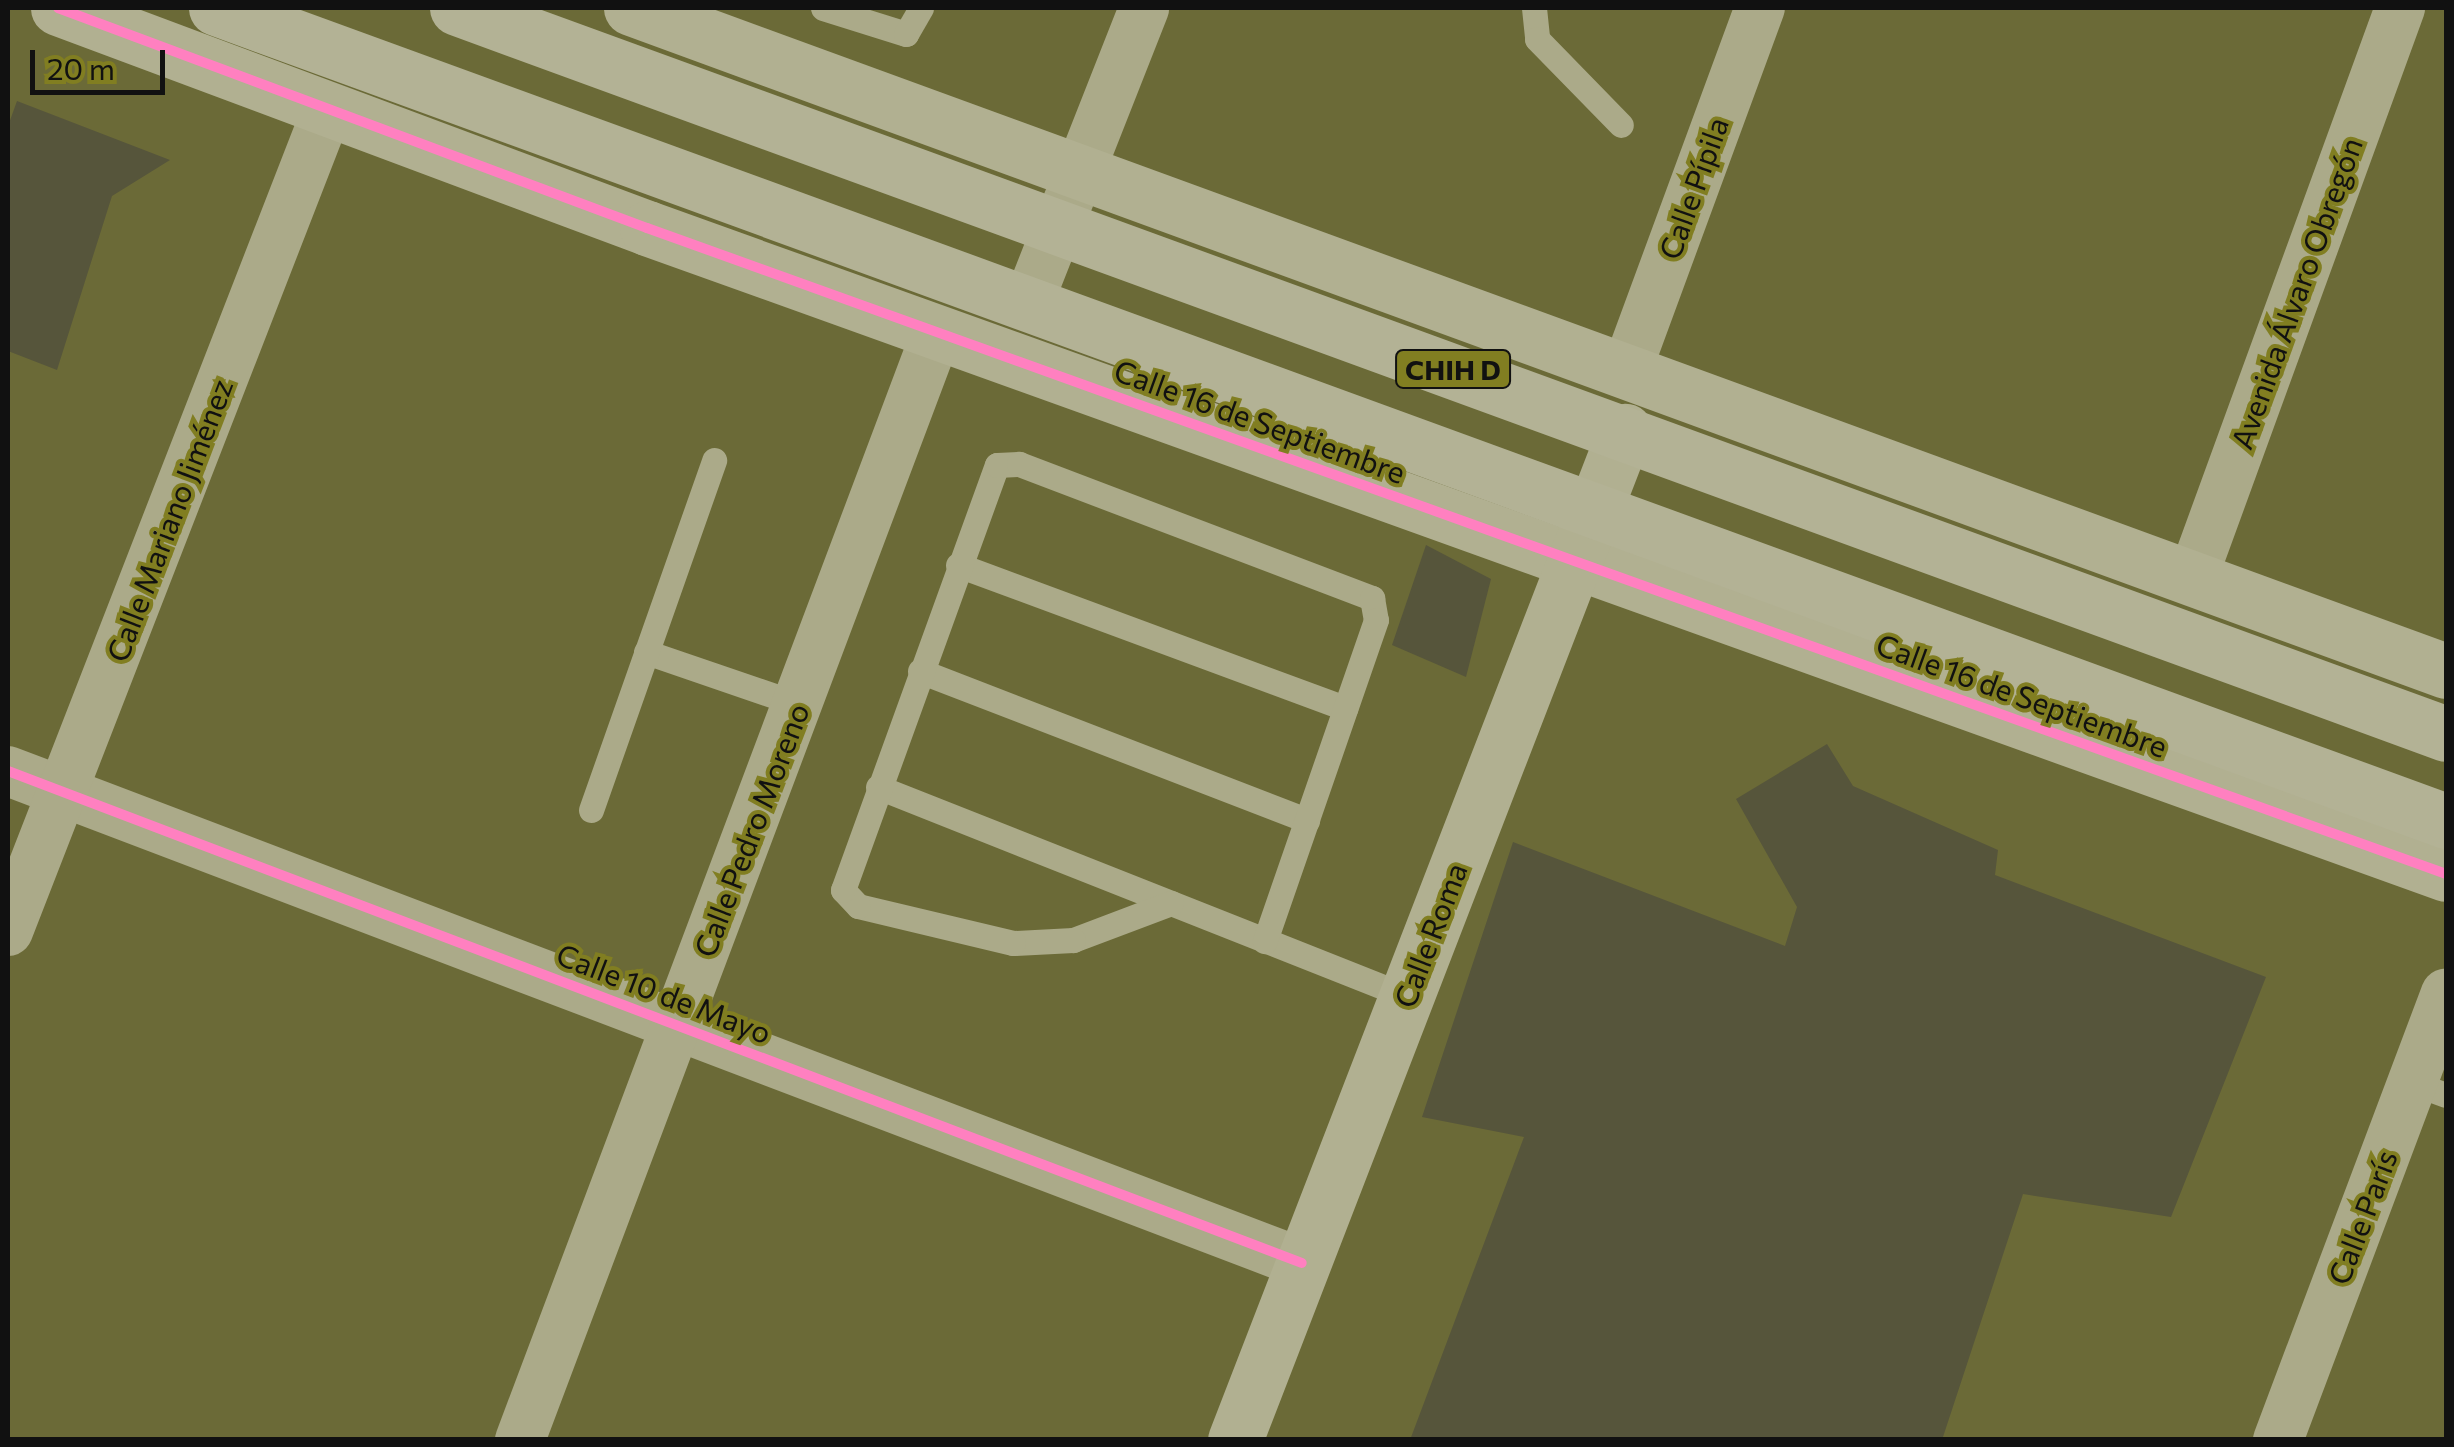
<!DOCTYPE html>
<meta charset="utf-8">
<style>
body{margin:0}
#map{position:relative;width:2454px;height:1447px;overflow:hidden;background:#6b6a37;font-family:Commissioner,sans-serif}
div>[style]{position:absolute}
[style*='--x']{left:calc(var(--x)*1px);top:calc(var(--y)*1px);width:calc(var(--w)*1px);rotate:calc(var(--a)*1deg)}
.building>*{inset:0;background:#56553b}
.lane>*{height:25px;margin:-12.5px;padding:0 12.5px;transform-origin:12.5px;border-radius:12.5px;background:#abaa89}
.street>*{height:50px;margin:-25px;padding:0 25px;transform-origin:25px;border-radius:25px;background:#abaa89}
.secondary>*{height:55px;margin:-27.5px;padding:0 27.5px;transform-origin:27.5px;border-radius:27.5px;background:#b1b091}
.primary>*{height:55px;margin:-27.5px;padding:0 27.5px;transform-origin:27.5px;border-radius:27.5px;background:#b3b295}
.cycleway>*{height:10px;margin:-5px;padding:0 5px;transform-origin:5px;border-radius:5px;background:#ff80c0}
span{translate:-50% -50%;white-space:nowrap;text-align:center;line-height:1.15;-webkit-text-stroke:8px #817e21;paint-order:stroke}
.shield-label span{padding:2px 8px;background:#817e21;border:2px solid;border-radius:8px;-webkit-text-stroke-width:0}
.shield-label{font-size:28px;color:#111;font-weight:700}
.street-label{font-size:30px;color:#111}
.frame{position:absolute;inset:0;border:10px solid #111;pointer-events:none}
.scale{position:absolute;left:30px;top:50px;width:135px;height:45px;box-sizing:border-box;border:5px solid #111;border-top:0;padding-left:12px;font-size:30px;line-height:35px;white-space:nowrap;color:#111;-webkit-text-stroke:8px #817e21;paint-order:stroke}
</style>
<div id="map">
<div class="building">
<i style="clip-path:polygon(17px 101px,170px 160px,112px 196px,57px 370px,8px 351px,8px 126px)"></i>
<i style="clip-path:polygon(1426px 545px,1491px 579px,1466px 677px,1392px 645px)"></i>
<i style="clip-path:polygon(1827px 744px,1853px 786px,1998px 850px,1995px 875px,2266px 977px,2171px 1217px,2023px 1194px,1942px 1440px,1410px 1440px,1524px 1137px,1422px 1117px,1513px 842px,1785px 946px,1797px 907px,1736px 799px)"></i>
</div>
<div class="lane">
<i style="--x:823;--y:8;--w:87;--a:17.4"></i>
<i style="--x:906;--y:34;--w:30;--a:-60"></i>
<i style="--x:1534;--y:8;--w:31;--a:84"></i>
<i style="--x:1537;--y:39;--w:120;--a:45.7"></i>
<i style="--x:958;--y:565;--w:413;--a:20.3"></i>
<i style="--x:646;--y:652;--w:161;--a:18.9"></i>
<i style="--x:920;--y:671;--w:415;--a:21.1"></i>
<i style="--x:878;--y:787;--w:568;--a:21.6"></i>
<i style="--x:591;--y:810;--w:371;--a:-70.6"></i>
<i style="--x:1171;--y:903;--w:105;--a:159.3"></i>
<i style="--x:1073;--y:940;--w:60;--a:177.1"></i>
<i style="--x:1013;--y:943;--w:159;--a:-166.6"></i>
<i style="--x:858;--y:906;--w:22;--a:-133"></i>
<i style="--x:843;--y:890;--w:452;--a:-70.1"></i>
<i style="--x:997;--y:465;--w:22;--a:-3"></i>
<i style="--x:1019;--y:464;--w:378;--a:20.8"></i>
<i style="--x:1372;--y:598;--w:22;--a:80"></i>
<i style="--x:1376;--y:620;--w:340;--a:109.1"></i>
<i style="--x:2413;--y:1083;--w:35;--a:20"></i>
</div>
<div class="street">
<i style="--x:1028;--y:303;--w:317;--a:-68.5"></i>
<i style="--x:1627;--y:369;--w:385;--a:-69.8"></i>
<i style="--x:2192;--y:579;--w:608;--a:-69.98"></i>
<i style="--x:8;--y:771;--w:1384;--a:20.82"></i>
<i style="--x:8;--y:931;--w:883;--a:-68.75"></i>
<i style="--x:520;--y:1440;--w:1184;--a:-69.38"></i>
<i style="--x:2278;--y:1440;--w:477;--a:-69.4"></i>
</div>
<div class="secondary">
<i style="--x:58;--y:8;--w:629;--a:20.48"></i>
<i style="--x:647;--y:228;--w:1911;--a:19.75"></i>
<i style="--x:631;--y:8;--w:1932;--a:20.07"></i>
<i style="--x:1235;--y:1440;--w:1082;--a:-68.87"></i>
</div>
<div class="primary">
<i style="--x:216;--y:8;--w:2374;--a:20.03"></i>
<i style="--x:457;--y:8;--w:2117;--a:20.05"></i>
</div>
<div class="cycleway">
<i style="--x:58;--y:8;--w:629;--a:20.48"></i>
<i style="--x:647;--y:228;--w:1911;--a:19.75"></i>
<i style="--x:8;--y:771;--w:1384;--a:20.82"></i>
</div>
<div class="shield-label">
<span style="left:1453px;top:369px">CHIH D</span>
</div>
<div class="street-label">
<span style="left:1693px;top:188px;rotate:-70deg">Calle Pípila</span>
<span style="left:2296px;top:293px;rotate:-70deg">Avenida Álvaro Obregón</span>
<span style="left:1260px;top:421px;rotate:20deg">Calle 16 de Septiembre</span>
<span style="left:169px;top:520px;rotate:-69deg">Calle Mariano Jiménez</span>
<span style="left:2022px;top:695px;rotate:20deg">Calle 16 de Septiembre</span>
<span style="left:751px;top:830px;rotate:-69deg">Calle Pedro Moreno</span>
<span style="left:1430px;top:935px;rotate:-69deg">Calle Roma</span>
<span style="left:664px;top:993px;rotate:21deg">Calle 10 de Mayo</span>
<span style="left:2362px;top:1217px;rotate:-69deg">Calle París</span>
</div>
<div class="frame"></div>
<div class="scale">20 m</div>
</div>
